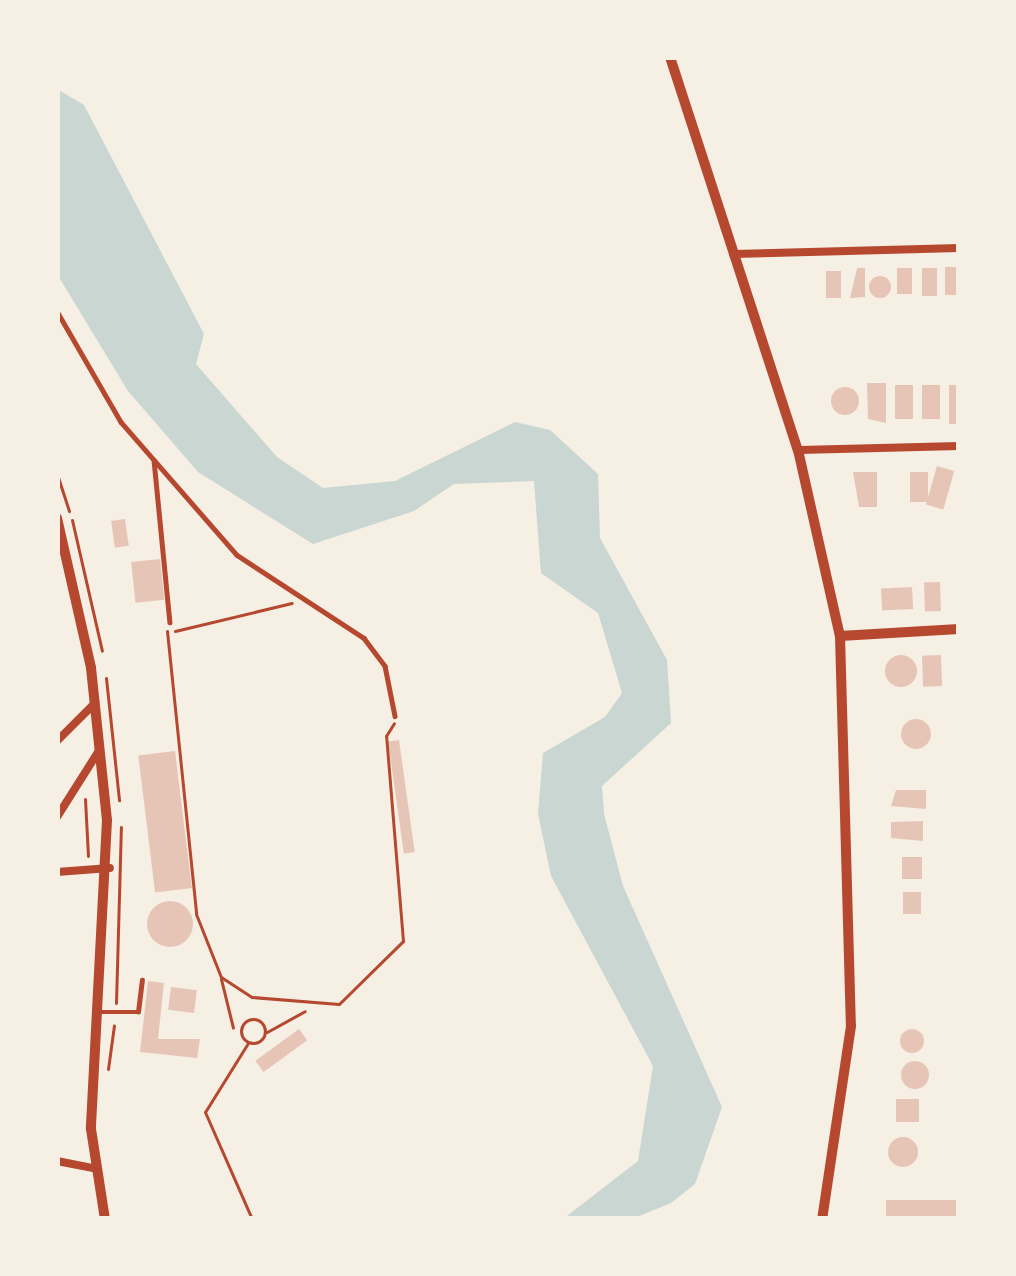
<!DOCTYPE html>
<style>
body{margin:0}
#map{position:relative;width:1016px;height:1276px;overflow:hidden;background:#f6efe4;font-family:"Varela Round",sans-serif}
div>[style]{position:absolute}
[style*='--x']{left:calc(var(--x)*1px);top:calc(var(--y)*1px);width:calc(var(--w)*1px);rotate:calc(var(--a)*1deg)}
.water>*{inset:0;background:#c9d6d2}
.building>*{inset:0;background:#e6c5b7;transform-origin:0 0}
.round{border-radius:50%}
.path>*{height:3px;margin:-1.5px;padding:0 1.5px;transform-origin:1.5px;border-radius:1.5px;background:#b5482f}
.path>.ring{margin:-1.5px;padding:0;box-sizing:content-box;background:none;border:3px solid #b5482f;border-radius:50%}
.service>*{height:4.5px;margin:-2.25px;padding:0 2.25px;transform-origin:2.25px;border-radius:2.25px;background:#b5482f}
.minor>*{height:8px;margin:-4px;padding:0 4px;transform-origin:4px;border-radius:4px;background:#b5482f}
.tertiary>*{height:10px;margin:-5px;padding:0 5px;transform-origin:5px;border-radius:5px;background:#b5482f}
.secondary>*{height:10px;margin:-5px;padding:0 5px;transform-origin:5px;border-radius:5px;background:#b5482f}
span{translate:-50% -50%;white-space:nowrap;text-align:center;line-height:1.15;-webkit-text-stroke:9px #f6efe4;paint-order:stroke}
.frame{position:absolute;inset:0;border:60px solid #f6efe4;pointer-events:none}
</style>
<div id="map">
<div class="water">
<i style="clip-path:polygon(57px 89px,84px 105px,204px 334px,196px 364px,277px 457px,323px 488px,395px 481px,515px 422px,550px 430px,598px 474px,600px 538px,667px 660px,671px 723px,602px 786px,604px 814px,623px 886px,722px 1107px,695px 1184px,671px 1203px,632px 1219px,563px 1219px,638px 1161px,653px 1066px,551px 876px,538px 814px,543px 753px,605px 717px,622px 693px,598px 613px,541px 573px,534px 481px,454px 484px,414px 511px,313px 544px,198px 472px,128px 391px,57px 274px)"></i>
</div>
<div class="building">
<i style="left:945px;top:267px;width:14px;height:28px"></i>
<i style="clip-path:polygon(857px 268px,865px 268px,865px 297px,850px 298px)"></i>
<i style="left:912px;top:268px;width:26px;height:15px;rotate:90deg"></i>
<i style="left:922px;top:268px;width:15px;height:28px"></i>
<i style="left:826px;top:271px;width:15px;height:27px"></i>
<i class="round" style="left:869px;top:276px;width:22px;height:22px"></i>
<i style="clip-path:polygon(867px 383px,886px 383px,886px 423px,868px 419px)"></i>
<i style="left:895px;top:385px;width:18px;height:34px"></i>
<i style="left:922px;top:385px;width:18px;height:34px"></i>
<i style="left:949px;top:385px;width:10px;height:39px"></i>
<i class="round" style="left:831px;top:387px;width:28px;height:28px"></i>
<i style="left:937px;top:466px;width:18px;height:40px;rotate:16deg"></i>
<i style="clip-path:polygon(853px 472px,877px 472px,877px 507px,859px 507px)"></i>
<i style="left:910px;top:472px;width:18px;height:30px"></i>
<i style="left:125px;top:519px;width:27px;height:14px;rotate:82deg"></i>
<i style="left:160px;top:559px;width:41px;height:29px;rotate:84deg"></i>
<i style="left:940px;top:582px;width:29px;height:16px;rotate:88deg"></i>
<i style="left:912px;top:587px;width:22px;height:31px;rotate:87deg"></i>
<i style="left:941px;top:655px;width:31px;height:19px;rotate:88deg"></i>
<i class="round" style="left:885px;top:655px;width:32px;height:32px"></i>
<i class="round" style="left:901px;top:719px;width:30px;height:30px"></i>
<i style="left:399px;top:740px;width:113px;height:11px;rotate:82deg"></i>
<i style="left:175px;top:751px;width:138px;height:37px;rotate:83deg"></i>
<i style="clip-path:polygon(896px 790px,926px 790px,926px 809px,891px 806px)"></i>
<i style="clip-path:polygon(923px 821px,923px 841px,891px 838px,891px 822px)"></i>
<i style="left:902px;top:857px;width:20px;height:22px"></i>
<i style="left:903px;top:892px;width:18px;height:22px"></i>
<i class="round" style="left:147px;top:901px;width:46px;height:46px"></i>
<i style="clip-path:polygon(148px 981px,164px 983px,158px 1039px,200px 1039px,197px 1058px,140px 1052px)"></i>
<i style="left:171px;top:987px;width:26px;height:23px;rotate:7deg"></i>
<i style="left:299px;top:1029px;width:14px;height:54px;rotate:54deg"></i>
<i class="round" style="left:900px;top:1029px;width:24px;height:24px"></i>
<i class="round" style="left:901px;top:1061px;width:28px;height:28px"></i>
<i style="left:896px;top:1099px;width:23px;height:23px"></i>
<i class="round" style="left:888px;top:1137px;width:30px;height:30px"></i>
<i style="left:959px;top:1200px;width:19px;height:73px;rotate:90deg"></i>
</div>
<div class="path">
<i style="--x:57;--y:474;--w:39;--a:72"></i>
<i style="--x:72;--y:520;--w:134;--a:77.1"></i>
<i style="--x:167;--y:631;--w:284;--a:84.1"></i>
<i style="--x:196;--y:914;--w:68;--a:68.4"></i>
<i style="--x:221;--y:977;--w:37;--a:33"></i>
<i style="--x:252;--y:997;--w:87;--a:4.6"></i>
<i style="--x:339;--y:1004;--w:90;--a:-44.5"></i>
<i style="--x:403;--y:941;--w:206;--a:-94.7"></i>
<i style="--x:386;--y:736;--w:15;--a:-58"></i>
<i style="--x:175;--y:631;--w:120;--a:-13.5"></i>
<i style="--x:106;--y:678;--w:123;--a:83.9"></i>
<i style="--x:85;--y:799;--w:57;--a:87"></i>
<i style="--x:221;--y:979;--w:50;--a:76.2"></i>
<i style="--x:116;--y:1003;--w:176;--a:-88.4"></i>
<i class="ring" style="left:241px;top:1019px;width:21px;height:21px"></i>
<i style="--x:267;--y:1032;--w:43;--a:-28.9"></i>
<i style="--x:248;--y:1043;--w:81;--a:121.9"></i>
<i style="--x:205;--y:1112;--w:117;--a:66.3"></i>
<i style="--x:108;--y:1069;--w:44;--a:-82.2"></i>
</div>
<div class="service">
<i style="--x:57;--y:311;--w:128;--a:60"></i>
<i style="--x:121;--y:422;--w:176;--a:48.9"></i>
<i style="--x:237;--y:555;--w:152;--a:33.2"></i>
<i style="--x:364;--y:638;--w:35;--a:53"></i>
<i style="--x:385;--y:666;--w:51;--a:78.7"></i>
<i style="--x:154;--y:460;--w:163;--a:84.4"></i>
<i style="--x:101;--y:1012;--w:37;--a:0"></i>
<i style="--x:138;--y:1012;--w:32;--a:-83"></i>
</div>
<div class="minor">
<i style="--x:733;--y:254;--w:226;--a:-1.5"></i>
<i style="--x:799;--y:450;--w:160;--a:-1.4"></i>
<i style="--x:57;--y:741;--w:54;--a:-45"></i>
<i style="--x:57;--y:817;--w:80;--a:-57.7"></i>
<i style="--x:57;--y:872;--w:53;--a:-4.3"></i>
<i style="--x:57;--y:1161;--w:37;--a:11"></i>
</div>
<div class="tertiary">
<i style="--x:57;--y:518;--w:154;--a:77.2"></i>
<i style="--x:91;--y:668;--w:153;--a:84"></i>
<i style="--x:107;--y:820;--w:309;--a:93"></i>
<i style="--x:91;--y:1129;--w:91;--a:81.2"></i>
</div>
<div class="secondary">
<i style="--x:670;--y:57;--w:413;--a:72"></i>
<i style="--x:798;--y:450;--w:191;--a:77.3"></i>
<i style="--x:840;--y:636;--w:390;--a:88.4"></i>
<i style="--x:851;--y:1026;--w:195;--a:98.5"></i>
<i style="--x:840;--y:636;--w:119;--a:-3.4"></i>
</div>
<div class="frame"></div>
</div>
